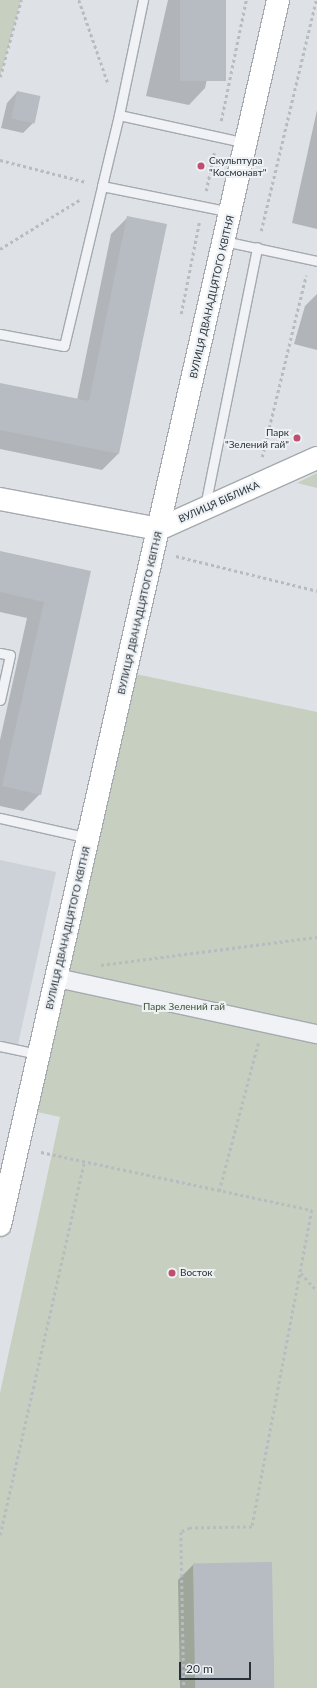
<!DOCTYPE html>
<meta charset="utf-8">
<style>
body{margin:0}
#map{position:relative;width:317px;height:1688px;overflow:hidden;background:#dee2e6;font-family:Lato,sans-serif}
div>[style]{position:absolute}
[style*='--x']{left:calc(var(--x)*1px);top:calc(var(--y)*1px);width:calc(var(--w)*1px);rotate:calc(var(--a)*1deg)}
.built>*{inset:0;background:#ccd2d7}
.green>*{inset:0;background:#c6cfc0}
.shadow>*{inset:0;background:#0003}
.building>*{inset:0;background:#b6bcc2;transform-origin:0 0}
.path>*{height:2.5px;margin-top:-1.25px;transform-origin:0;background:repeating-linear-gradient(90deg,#b8bcc1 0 3px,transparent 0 6px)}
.roads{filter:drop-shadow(1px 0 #a4aaaf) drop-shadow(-1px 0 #a4aaaf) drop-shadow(0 1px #a4aaaf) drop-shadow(0 -1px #a4aaaf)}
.lane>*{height:9px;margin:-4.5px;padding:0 4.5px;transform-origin:4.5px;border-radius:4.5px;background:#f0f2f5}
.street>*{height:18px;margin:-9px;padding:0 9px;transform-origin:9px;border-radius:9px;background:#f0f2f5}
.secondary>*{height:22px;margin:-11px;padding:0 11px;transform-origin:11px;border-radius:11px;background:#fff}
.dots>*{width:11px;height:11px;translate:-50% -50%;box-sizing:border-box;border:2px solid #edf1f4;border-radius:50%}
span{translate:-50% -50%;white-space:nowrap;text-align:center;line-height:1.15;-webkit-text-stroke:4px #edf1f4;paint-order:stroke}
.poi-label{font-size:10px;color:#29323b}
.left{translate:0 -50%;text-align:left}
.right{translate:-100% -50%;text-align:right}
.street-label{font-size:10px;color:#29323b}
.park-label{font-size:10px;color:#415537}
.scale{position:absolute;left:179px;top:1662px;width:72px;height:18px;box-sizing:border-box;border:2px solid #29323b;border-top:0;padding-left:5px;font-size:12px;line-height:14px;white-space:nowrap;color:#29323b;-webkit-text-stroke:3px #edf1f4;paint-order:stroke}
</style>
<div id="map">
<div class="built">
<i style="clip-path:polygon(0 860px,56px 872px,17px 1049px,0 1044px)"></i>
</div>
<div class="green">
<i style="clip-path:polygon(0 0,21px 0,0 77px)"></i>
<i style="clip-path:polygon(317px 473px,317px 488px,297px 483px)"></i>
<i style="clip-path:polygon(126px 672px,317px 712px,317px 1688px,0 1688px,0 1393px,60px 1117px,24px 1109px)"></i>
</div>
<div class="shadow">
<i style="clip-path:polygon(168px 0,225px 0,205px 88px,189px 105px,146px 96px)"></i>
<i style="clip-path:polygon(17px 92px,39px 97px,33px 123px,23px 133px,1px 128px,7px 103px)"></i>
<i style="clip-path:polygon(317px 110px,317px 229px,292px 223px)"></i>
<i style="clip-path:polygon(128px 217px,118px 454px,102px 470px,0 449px,0 384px,77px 400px,111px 234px)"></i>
<i style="clip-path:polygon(317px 294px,317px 350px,294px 344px,305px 306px)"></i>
<i style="clip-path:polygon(0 552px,90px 572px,40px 794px,23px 811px,0 806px,0 740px,27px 618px,0 612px)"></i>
<i style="clip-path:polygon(271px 1563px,274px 1688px,180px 1688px,178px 1580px,193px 1565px)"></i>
</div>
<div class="building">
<i style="left:180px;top:0;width:46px;height:81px"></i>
<i style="left:17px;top:91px;width:24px;height:28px;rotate:12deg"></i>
<i style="clip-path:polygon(127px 216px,167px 224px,119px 454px,0 430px,0 383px,89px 401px)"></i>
<i style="clip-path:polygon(0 551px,91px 571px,41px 795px,2px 786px,44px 602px,0 592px)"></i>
<i style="left:272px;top:1562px;width:126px;height:79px;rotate:89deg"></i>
</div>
<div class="path">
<i style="--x:79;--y:0;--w:88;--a:70.7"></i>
<i style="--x:0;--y:77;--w:80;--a:-74.7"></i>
<i style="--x:221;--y:121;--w:124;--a:-78.3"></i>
<i style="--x:0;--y:160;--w:89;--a:14.3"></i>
<i style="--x:206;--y:191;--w:39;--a:-78"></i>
<i style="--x:261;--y:231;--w:237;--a:-76.6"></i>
<i style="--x:0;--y:249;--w:95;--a:-31.7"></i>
<i style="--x:181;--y:314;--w:93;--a:-78.8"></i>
<i style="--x:262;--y:457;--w:187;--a:-76.4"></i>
<i style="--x:176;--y:556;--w:145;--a:13.9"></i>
<i style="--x:101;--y:965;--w:218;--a:-7.4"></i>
<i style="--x:41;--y:1152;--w:277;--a:12.1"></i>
<i style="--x:312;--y:1210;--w:323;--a:100.7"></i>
<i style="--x:252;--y:1527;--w:62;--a:179.1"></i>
<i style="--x:190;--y:1528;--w:10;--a:156"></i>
<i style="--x:181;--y:1532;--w:156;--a:88.9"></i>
<i style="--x:219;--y:1191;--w:153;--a:-75.2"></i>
<i style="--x:301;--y:1273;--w:24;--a:48"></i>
<i style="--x:0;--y:1535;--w:383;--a:-77.3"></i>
</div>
<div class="roads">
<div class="lane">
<i style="--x:143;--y:0;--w:117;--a:101.8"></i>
<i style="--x:119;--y:115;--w:130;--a:12.4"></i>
<i style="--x:119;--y:115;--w:73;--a:103.5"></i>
<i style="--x:102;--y:186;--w:132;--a:11.4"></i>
<i style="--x:224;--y:241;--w:95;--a:12.1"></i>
<i style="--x:0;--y:334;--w:65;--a:10.6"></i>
<i style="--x:64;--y:346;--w:164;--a:-76.6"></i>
<i style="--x:205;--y:506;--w:264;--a:-78.6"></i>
<i style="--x:0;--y:653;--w:10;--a:11"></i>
<i style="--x:10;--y:655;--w:46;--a:102.5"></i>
<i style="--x:0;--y:818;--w:91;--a:12.7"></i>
<i style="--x:0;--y:1046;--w:40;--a:12"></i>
</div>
<div class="street">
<i style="--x:57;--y:978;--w:266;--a:12.2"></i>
</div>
<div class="secondary">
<i style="--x:0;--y:499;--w:162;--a:10.7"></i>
<i style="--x:159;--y:529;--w:173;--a:-24.2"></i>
<i style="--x:0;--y:1225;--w:1256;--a:-77.21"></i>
</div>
</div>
<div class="dots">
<i style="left:201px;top:166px;background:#c04e6d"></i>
<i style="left:297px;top:438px;background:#c04e6d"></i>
<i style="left:172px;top:1273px;background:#c04e6d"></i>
</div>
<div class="poi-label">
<span class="left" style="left:209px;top:166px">Скульптура<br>"Космонавт"</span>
<span class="right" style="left:289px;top:438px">Парк<br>"Зелений гай"</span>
<span class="left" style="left:180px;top:1273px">Восток</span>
</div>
<div class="street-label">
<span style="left:212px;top:297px;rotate:-77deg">ВУЛИЦЯ ДВАНАДЦЯТОГО КВІТНЯ</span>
<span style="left:219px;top:502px;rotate:-24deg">ВУЛИЦЯ БІБЛИКА</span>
<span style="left:140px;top:613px;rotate:-77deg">ВУЛИЦЯ ДВАНАДЦЯТОГО КВІТНЯ</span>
<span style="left:68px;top:928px;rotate:-77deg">ВУЛИЦЯ ДВАНАДЦЯТОГО КВІТНЯ</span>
</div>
<div class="park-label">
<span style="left:184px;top:1007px">Парк Зелений гай</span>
</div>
<div class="scale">20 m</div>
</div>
